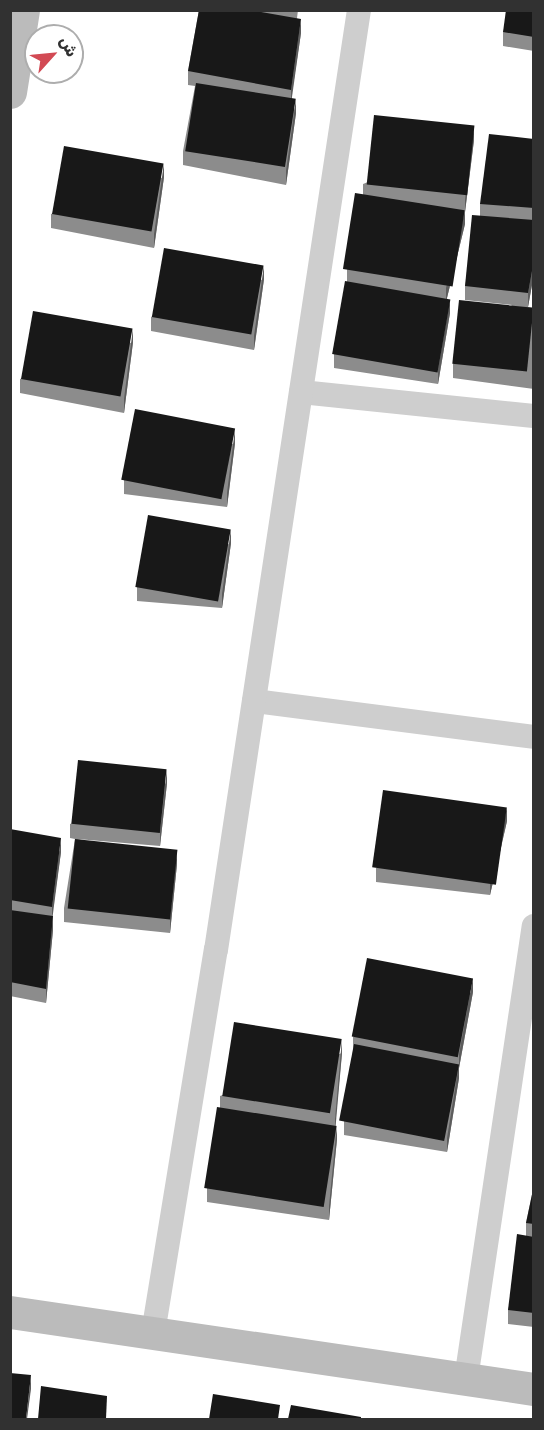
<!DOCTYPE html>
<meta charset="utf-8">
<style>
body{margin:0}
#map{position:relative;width:544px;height:1430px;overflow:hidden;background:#fff;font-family:Rubik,Cairo,sans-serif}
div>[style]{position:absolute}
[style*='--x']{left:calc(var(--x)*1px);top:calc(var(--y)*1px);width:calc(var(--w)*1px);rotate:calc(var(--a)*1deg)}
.street>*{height:24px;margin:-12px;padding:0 12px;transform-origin:12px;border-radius:12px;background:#cecece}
.secondary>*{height:33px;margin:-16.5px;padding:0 16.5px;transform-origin:16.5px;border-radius:16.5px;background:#bbb}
.wall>*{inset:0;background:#8c8c8c}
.shaded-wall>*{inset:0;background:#5d5d5d}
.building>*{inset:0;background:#181818;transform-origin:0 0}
span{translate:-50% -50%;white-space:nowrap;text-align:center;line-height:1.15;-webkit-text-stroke:6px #fff;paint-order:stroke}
.frame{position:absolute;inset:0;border:12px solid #313131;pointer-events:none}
.north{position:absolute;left:24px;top:24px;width:60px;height:60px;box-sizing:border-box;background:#fff;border:2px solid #adadad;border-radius:50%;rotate:63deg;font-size:16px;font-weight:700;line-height:24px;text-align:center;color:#313131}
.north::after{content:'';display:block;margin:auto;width:21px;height:27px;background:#d24a54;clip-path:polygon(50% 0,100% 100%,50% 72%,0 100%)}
</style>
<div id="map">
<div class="street">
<i style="--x:301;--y:392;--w:234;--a:5.9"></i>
<i style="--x:254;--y:701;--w:282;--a:7.3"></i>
<i style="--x:153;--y:1333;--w:388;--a:-80.7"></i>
<i style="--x:216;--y:950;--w:951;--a:-81.35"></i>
<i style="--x:466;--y:1379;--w:458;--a:-81.5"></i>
</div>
<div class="secondary">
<i style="--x:10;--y:92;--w:83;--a:-81"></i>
<i style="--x:10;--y:1312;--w:530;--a:8.36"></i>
</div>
<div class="wall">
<i style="clip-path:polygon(199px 10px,298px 10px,297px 18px,301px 33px,291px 99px,296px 113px,286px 185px,183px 165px,183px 151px,195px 86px,188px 85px,188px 71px)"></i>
<i style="clip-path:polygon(534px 10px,534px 51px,503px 46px,503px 32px)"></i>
<i style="clip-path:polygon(534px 139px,534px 274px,528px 307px,534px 308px,534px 389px,453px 378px,453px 364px,512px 305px,465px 300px,465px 286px,480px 216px,480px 204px)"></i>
<i style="clip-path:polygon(474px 140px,465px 212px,465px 224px,447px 298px,450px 313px,438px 384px,334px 368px,334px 354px,347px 282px,347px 270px,363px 194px,363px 184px)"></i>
<i style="clip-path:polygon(164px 177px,154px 248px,51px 228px,51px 214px)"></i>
<i style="clip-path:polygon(264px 279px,254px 350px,151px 331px,151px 317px)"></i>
<i style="clip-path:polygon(133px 342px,124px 413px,20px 393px,20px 379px)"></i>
<i style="clip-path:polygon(235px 443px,227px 507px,124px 494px,124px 480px)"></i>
<i style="clip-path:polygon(231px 543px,222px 608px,137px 601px,137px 587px)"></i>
<i style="clip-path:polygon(167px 783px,160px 846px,77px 839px,177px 864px,170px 933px,64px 922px,64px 908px,75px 839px,70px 838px,70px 824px)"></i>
<i style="clip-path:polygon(507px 821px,490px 895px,376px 882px,376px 868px)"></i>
<i style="clip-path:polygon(10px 829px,61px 852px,52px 915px,53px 930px,46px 1003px,10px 996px)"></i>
<i style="clip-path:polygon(473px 992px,459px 1068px,459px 1078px,447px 1152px,344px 1135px,344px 1121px,353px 1051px,353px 1037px)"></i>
<i style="clip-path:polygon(342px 1053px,335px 1125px,337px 1139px,329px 1220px,207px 1202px,207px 1188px,220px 1107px,220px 1096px)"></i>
<i style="clip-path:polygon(534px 1185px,534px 1327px,508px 1324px,508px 1310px,526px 1236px,526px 1223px)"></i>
</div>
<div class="shaded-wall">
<i style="clip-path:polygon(301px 19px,301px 33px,291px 104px,291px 90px)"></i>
<i style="clip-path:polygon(296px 99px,296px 113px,286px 185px,286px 171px)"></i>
<i style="clip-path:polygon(474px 126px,474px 140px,465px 212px,465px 224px,446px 302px,446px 288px,465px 211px,465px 200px)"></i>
<i style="clip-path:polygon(164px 163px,164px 177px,154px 248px,154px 234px)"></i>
<i style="clip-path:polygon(534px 260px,534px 274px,528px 307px,528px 293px)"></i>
<i style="clip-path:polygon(264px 265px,264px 279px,254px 350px,254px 336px)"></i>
<i style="clip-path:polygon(450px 299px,450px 313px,438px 384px,438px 370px)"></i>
<i style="clip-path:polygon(133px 328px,133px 342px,124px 413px,124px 399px)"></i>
<i style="clip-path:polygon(235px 429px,235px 443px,227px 507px,227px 493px)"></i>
<i style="clip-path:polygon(231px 529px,231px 543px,222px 608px,222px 594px)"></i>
<i style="clip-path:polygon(167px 769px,167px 783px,160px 846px,160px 832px)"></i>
<i style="clip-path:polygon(507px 807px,507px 821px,490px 895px,490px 881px)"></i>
<i style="clip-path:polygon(61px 838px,61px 852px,52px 921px,52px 907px)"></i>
<i style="clip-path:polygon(177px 850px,177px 864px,170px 933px,170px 919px)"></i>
<i style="clip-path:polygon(53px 916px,53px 930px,46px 1003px,46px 989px)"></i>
<i style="clip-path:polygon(473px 978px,473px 992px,459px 1068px,459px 1054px)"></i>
<i style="clip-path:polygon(342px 1039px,342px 1053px,335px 1133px,335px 1119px)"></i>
<i style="clip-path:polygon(459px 1064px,459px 1078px,447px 1152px,447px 1138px)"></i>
<i style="clip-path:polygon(337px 1125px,337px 1139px,329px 1220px,329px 1206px)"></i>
<i style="clip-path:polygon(31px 1375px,31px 1389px,27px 1419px,26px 1419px)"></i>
</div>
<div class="building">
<i style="clip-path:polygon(199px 10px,250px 10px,301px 19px,291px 90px,188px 71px)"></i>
<i style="clip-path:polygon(506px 10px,534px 10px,534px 37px,503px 32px)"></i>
<i style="left:196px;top:83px;width:101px;height:69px;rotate:9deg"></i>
<i style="left:374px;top:115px;width:101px;height:70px;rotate:6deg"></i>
<i style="clip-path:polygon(489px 134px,534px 139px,534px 208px,480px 204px)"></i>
<i style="left:64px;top:146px;width:101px;height:69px;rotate:10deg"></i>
<i style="left:355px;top:193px;width:111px;height:77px;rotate:9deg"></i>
<i style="clip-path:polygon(472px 215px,534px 220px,534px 260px,528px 293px,465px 286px)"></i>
<i style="left:164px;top:248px;width:101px;height:70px;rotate:10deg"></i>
<i style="left:345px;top:281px;width:107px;height:74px;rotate:10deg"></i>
<i style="left:459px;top:300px;width:75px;height:64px;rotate:6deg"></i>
<i style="left:33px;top:311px;width:101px;height:69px;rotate:10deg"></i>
<i style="left:135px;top:409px;width:102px;height:72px;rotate:11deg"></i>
<i style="left:148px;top:515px;width:84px;height:73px;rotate:10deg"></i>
<i style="left:78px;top:760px;width:89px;height:64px;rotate:6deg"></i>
<i style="left:383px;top:790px;width:125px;height:78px;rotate:8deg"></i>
<i style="clip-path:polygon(10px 829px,61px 838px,52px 907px,10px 900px)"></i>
<i style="left:75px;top:839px;width:103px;height:70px;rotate:6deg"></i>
<i style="clip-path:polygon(10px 910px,53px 916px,46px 989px,10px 982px)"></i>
<i style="left:367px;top:958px;width:108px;height:80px;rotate:11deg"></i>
<i style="left:234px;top:1022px;width:109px;height:75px;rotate:9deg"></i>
<i style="left:354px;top:1044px;width:107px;height:78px;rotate:11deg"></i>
<i style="left:217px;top:1107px;width:121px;height:82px;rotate:9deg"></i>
<i style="clip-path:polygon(534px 1185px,534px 1224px,526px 1223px)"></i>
<i style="clip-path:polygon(517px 1234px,534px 1237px,534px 1313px,508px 1310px)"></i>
<i style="clip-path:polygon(10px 1373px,31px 1375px,26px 1419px,10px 1419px)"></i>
<i style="clip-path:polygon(41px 1386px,107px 1396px,106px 1419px,38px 1419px)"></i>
<i style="clip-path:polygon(213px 1394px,280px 1405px,278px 1419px,209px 1419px)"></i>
<i style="clip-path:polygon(291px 1405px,361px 1417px,361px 1419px,288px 1419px)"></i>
</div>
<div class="frame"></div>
<div class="north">ش</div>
</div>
